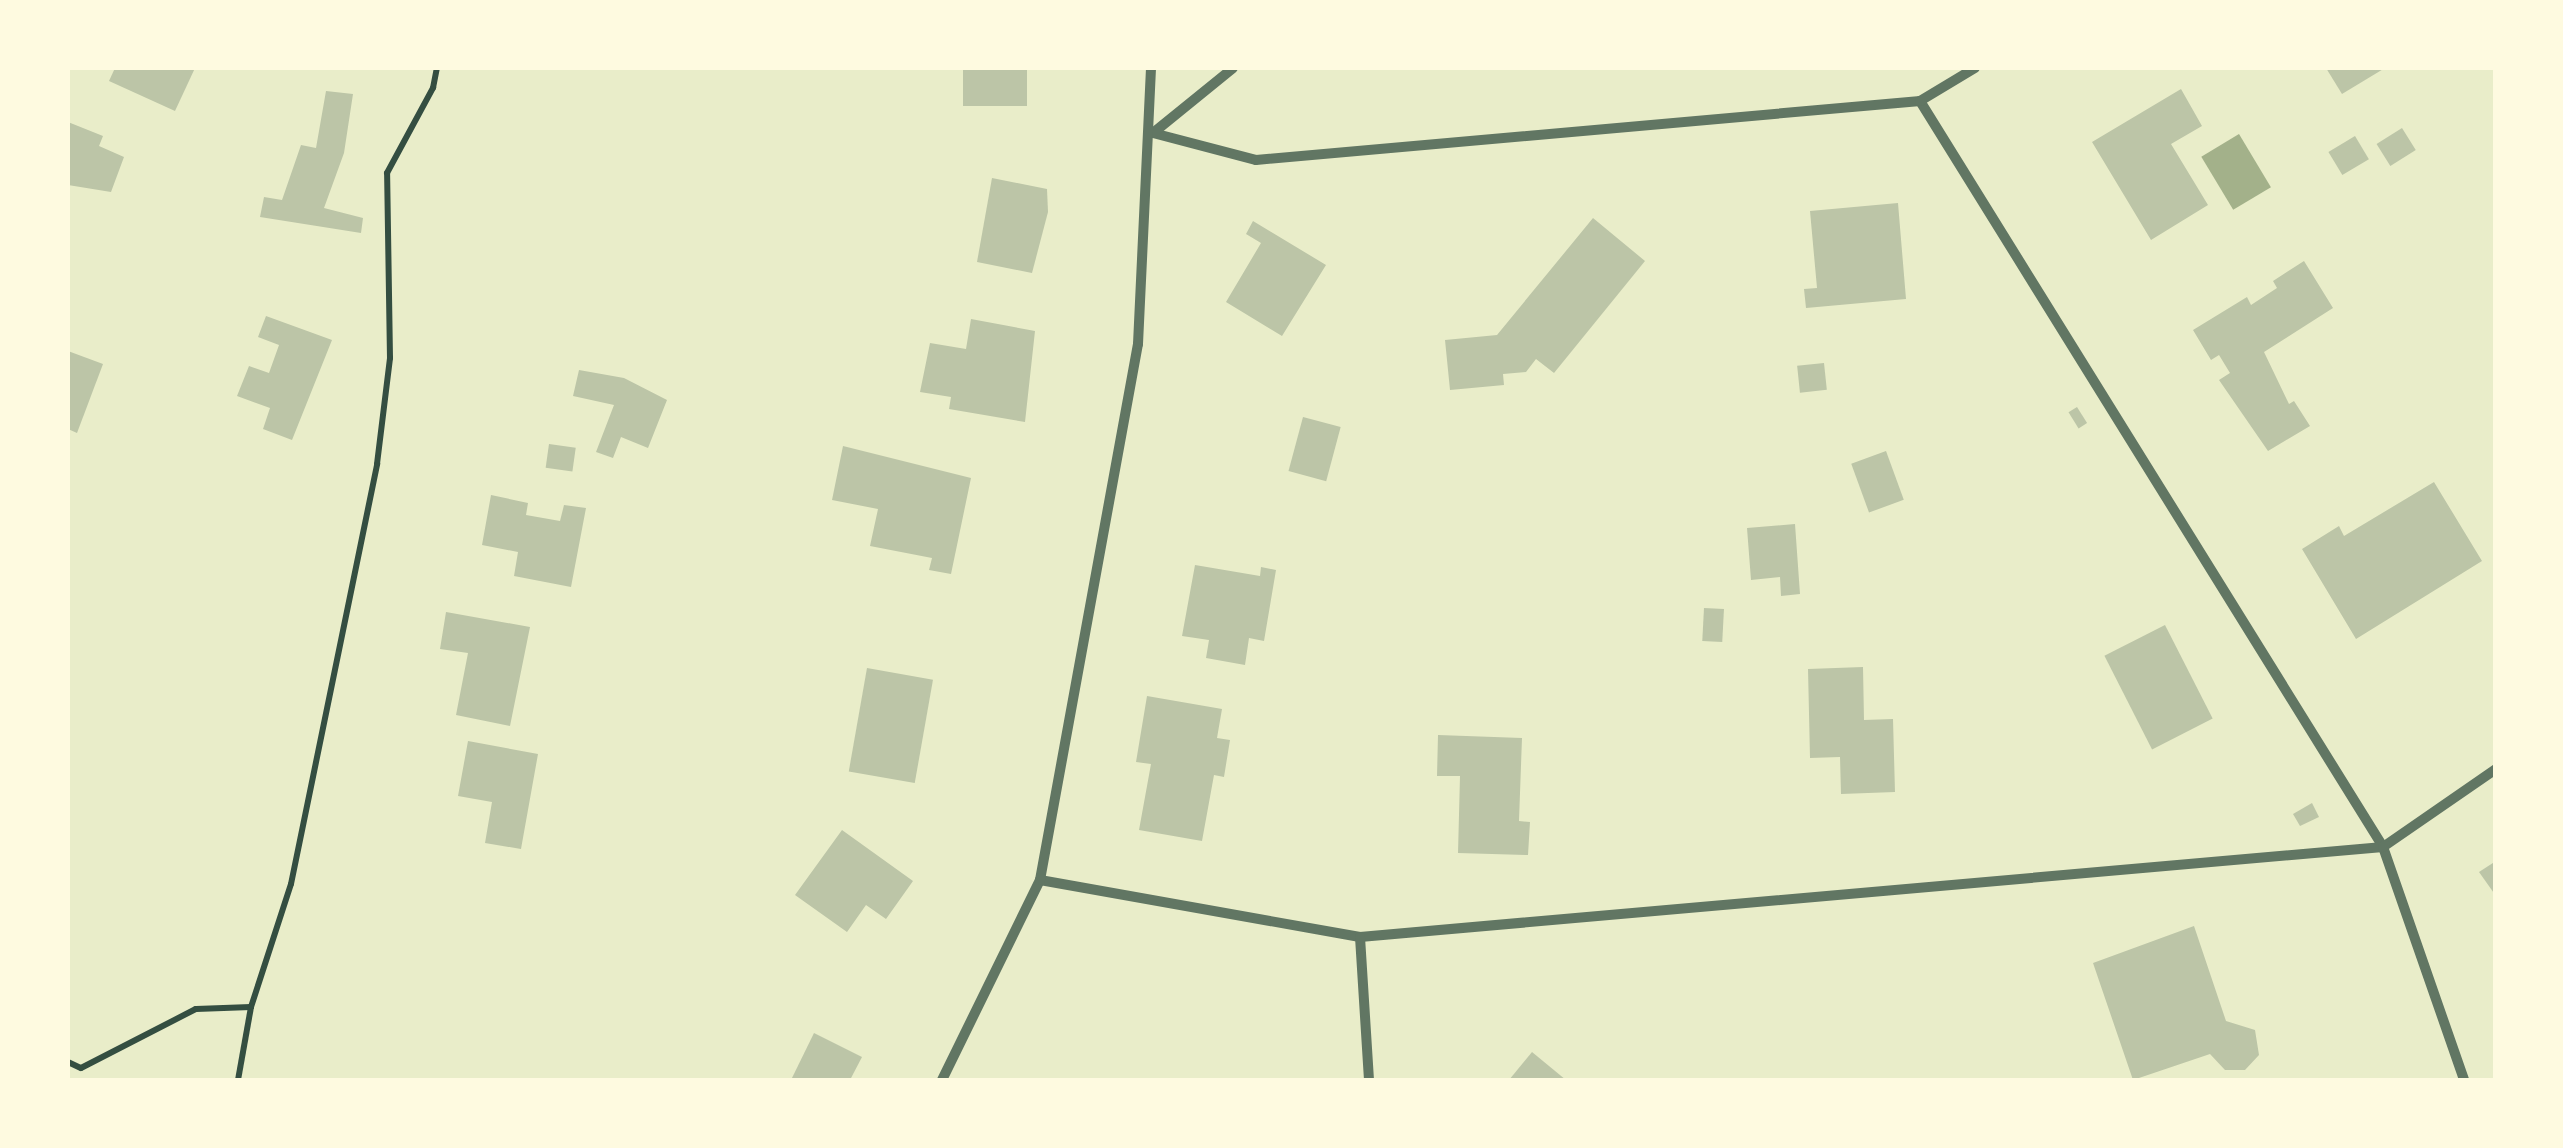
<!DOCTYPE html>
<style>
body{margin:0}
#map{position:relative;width:2563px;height:1148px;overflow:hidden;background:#e9edc9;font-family:Jost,sans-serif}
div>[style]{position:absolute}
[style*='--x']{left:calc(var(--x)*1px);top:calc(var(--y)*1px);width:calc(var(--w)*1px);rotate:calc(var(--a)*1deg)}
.water>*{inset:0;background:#a3b18a;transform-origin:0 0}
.building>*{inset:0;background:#bcc5a7;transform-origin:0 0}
.path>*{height:6px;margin:-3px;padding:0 3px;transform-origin:3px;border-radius:3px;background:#344e41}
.minor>*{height:10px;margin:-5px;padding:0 5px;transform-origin:5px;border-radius:5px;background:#617663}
span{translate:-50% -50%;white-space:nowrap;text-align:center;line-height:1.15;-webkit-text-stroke:8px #fefae0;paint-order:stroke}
.frame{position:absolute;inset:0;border:70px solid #fefae0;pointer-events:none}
</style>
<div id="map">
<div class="water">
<i style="left:2239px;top:134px;width:62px;height:44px;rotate:59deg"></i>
</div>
<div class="building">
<i style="clip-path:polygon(115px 68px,195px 68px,175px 111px,109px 81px)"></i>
<i style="left:963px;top:68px;width:64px;height:38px"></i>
<i style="clip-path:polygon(2326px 68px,2385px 68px,2342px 94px)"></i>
<i style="clip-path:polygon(2181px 89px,2202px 126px,2171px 144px,2208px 205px,2151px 240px,2092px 142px)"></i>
<i style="clip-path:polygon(326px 91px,353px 94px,344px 153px,324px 208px,363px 218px,361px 233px,260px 217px,264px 197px,282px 200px,301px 145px,316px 148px)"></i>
<i style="clip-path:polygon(68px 122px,103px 136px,99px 146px,124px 157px,111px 192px,68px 185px)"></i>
<i style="left:2402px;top:128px;width:26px;height:30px;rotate:58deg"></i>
<i style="left:2355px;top:136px;width:27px;height:31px;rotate:59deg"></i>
<i style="clip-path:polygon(992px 178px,1047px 189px,1048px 212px,1032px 273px,977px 262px)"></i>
<i style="clip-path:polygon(1898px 203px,1906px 299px,1806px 308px,1804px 289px,1817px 288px,1810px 211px)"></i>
<i style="clip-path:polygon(1593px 218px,1645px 261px,1554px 373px,1536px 359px,1526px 372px,1503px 374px,1504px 385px,1450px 390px,1445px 340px,1497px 335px)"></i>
<i style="clip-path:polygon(1253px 221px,1326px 265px,1282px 336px,1226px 302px,1261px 243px,1246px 234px)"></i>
<i style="clip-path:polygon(2304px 261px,2333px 308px,2264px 352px,2289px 404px,2294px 401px,2310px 426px,2268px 451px,2219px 380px,2230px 373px,2219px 355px,2211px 360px,2193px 330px,2247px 297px,2251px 305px,2277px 288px,2273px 281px)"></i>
<i style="clip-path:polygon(266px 316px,332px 340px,292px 440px,263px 429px,270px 408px,237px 396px,249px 366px,269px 373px,279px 345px,258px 337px)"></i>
<i style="clip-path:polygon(971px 319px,1035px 331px,1025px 422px,949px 409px,951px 397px,920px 392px,930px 343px,966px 349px)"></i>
<i style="clip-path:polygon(68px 351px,103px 364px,77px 433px,68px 429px)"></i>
<i style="left:1824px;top:363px;width:27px;height:27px;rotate:84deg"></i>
<i style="clip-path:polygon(579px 370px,624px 378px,667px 400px,648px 448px,621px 437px,613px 458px,596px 452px,614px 405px,573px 396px)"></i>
<i style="left:2077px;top:407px;width:19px;height:10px;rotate:58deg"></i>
<i style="left:1303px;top:417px;width:39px;height:56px;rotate:15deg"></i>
<i style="left:549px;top:444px;width:27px;height:24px;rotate:8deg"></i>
<i style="clip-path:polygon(843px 446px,971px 478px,951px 574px,929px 570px,932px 558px,870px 546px,878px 509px,832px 500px)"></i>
<i style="left:1886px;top:451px;width:52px;height:37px;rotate:70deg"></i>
<i style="clip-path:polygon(2434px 482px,2482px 561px,2356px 639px,2302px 549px,2339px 526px,2344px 536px)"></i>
<i style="clip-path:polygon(491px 495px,528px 503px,526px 515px,560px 521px,564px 505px,586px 508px,571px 587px,514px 576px,518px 552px,482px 545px)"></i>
<i style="clip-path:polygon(1795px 524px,1800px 594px,1781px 596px,1780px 577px,1751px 580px,1747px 528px)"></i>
<i style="clip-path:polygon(1195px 565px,1260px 576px,1261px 567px,1276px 570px,1264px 641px,1249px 638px,1245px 665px,1206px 658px,1209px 640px,1182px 636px)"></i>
<i style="left:1704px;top:608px;width:20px;height:33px;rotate:3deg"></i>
<i style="clip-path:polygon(446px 612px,530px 627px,510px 726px,456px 715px,468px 653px,440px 649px)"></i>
<i style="left:2165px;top:625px;width:105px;height:68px;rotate:63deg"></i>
<i style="clip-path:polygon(1863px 667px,1864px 720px,1893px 719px,1895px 792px,1841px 794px,1840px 757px,1810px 758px,1808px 669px)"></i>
<i style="left:867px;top:668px;width:67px;height:105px;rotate:10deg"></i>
<i style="clip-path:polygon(1147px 696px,1222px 709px,1217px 738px,1230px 740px,1224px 777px,1214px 775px,1202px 841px,1139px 830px,1151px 764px,1136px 762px)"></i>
<i style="clip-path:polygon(1438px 735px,1522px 738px,1519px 821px,1530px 822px,1528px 855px,1458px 853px,1460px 776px,1437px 776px)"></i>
<i style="clip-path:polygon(468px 741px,538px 754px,521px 849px,485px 843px,492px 802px,458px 796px)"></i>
<i style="clip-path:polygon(2312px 803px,2319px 817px,2300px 826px,2293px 814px)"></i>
<i style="clip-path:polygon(842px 830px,913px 881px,886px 919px,866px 905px,847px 932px,795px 895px)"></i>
<i style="clip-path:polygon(2496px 861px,2496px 896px,2479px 872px)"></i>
<i style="clip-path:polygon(2194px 926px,2226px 1021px,2255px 1030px,2259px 1055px,2245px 1070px,2225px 1070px,2210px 1054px,2133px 1080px,2093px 963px)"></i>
<i style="clip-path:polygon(814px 1033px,862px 1057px,850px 1080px,791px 1080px)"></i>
<i style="clip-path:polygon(1532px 1052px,1566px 1080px,1509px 1080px)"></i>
</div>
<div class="path">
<i style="--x:68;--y:1062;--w:14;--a:25"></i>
<i style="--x:81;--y:1068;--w:129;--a:-27.2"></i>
<i style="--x:196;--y:1009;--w:55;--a:-2.1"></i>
<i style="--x:238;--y:1080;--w:74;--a:-79.9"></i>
<i style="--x:251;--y:1007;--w:129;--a:-72"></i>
<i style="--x:291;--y:884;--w:429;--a:-78.4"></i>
<i style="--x:377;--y:464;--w:107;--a:-83"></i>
<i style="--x:390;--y:358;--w:185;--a:-90.9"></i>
<i style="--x:387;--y:173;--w:97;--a:-61.6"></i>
<i style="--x:433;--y:88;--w:20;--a:-79"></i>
</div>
<div class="minor">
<i style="--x:1920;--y:101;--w:878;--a:58.17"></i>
<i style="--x:2383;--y:847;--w:247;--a:70.8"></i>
<i style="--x:1153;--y:133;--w:106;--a:14.7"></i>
<i style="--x:1256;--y:160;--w:667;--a:-5.08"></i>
<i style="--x:1920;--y:101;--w:64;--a:-31"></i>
<i style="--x:1153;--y:133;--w:103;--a:-39.1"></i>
<i style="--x:1040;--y:880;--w:325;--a:10.1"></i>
<i style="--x:1360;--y:937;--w:1027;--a:-5.03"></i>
<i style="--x:2383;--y:847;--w:137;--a:-34.6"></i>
<i style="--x:1360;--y:937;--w:143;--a:86.4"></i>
<i style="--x:942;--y:1080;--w:223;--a:-63.9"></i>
<i style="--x:1040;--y:880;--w:545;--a:-79.64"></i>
<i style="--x:1138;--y:344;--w:276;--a:-87.3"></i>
</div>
<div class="frame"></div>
</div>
